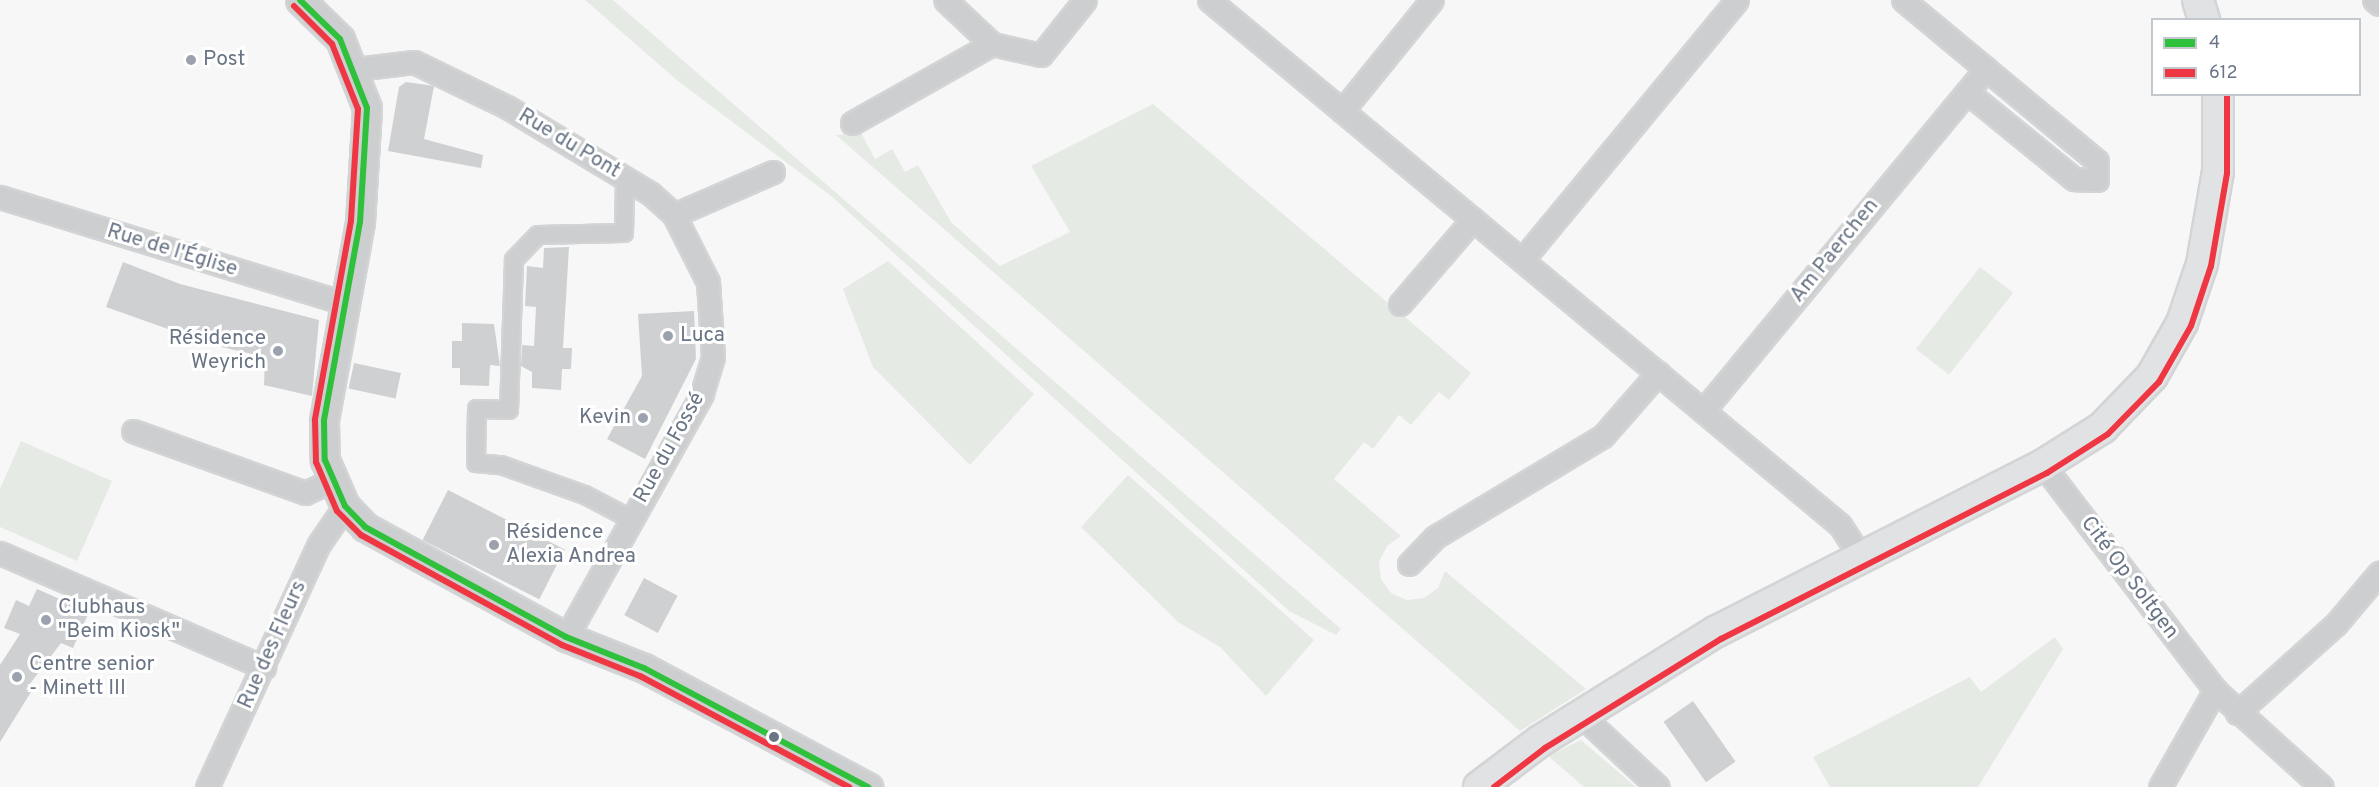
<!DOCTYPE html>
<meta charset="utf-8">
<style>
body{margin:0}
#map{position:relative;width:2379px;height:787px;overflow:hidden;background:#f7f7f7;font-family:Overpass,sans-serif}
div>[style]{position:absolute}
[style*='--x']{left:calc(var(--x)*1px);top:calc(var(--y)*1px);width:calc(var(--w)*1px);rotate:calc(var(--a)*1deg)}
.green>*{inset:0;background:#e6eae5;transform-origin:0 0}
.building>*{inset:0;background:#cfd0d2;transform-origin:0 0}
.roads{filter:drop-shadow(2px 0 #d3d4d5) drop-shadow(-2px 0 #d3d4d5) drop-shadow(0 2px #d3d4d5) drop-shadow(0 -2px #d3d4d5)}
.pedestrian>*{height:16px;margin:-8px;padding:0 8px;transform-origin:8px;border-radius:8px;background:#cdced0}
.minor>*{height:21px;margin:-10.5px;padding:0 10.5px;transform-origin:10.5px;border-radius:10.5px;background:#cdced0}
.tertiary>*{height:27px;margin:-13.5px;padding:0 13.5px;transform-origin:13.5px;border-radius:13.5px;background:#cdced0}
.secondary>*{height:30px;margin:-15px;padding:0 15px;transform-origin:15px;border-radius:15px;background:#e1e2e3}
.bus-1>*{height:6px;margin:-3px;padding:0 3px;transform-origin:3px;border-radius:3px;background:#2fc03c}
.bus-2>*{height:6px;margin:-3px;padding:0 3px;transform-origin:3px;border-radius:3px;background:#ef3744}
.dots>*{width:16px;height:16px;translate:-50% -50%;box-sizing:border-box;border:3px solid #fff;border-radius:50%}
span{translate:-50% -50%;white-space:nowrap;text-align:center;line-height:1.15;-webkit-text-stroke:6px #fff;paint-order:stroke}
.poi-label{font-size:21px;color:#697485}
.left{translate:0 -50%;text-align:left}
.right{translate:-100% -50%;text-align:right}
.street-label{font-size:21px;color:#697485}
.legend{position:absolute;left:2151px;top:18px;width:210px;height:78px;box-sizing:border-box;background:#fff;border:2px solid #c3c7ce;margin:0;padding:8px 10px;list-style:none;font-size:18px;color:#697485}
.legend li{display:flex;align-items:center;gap:12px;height:30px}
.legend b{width:30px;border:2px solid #c3c7ce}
</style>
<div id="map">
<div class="green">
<i style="clip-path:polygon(585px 0,613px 0,1341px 629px,1336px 635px,1289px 611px,831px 196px,678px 81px)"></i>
<i style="clip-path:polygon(1153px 104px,1471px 373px,1449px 400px,1439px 392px,1411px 425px,1399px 415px,1373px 449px,1364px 442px,1334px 479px,1401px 536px,1387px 546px,1379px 562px,1381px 579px,1391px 593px,1407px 600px,1424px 598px,1438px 588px,1445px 571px,1586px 689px,1520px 731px,836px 135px,861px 133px,875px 159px,892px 149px,905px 172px,918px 165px,951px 222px,1000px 266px,1070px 232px,1031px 166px)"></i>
<i style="clip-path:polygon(888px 261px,1034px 394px,970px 465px,873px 367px,843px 289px)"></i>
<i style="left:1980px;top:267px;width:42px;height:104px;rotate:38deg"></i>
<i style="clip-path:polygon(21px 441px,112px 481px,77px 561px,0 527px,0 489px)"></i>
<i style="clip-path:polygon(1128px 475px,1314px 640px,1266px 696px,1220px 647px,1178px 622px,1081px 527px)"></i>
<i style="clip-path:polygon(2055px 637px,2063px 649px,1978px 787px,1830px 787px,1813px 757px,1970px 677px,1981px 692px)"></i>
<i style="clip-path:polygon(1581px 740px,1636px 787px,1584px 787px,1548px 756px)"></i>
</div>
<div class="building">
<i style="clip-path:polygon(406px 82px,434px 86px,424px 139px,483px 155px,481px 168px,388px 151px,399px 87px)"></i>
<i style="clip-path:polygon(569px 247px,563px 348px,572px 348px,571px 369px,562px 369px,561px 390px,532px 388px,532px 372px,521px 366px,522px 345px,534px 346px,536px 307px,525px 306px,527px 266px,543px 268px,544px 248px)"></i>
<i style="clip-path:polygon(123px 262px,180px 284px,319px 320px,312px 396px,264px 385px,265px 357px,213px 345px,106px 307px)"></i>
<i style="clip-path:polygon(694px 311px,696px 359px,645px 459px,607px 439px,642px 376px,638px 314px)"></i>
<i style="clip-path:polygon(462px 323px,494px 324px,500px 366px,490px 365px,489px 386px,460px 385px,460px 368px,452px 368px,452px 341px,462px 341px)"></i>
<i style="left:354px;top:363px;width:48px;height:26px;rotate:12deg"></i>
<i style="left:448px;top:490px;width:131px;height:56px;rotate:27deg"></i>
<i style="left:644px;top:578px;width:38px;height:42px;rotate:28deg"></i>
<i style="clip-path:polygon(37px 589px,89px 612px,73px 648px,61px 643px,26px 689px,31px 692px,0 742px,0 665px,20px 634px,4px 628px,16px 600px,29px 606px)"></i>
<i style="left:1693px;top:701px;width:74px;height:36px;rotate:55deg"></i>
</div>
<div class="roads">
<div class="pedestrian">
<i style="--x:625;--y:178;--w:55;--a:91"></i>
<i style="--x:624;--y:233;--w:86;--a:178.7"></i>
<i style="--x:538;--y:235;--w:35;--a:134"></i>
<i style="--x:514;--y:260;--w:150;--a:91.9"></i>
<i style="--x:509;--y:410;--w:32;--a:-178"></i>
<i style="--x:477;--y:409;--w:54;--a:91.1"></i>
<i style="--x:476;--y:463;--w:25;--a:5"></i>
<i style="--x:501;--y:465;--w:89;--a:19.7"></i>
<i style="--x:585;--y:495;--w:52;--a:27.6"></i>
</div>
<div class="minor">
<i style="--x:1209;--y:0;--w:821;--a:39.76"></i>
<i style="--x:1840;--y:525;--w:37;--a:57"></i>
<i style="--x:1903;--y:0;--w:252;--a:39.7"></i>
<i style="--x:2097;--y:161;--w:19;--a:90"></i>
<i style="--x:2097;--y:180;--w:23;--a:-178"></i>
<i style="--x:2074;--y:179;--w:138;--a:-140.9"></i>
<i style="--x:2374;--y:0;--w:6;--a:39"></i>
<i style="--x:992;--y:44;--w:50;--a:12.7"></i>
<i style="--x:1041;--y:55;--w:70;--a:-51.3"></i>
<i style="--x:356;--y:69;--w:58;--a:-6.9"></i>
<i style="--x:414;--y:62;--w:103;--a:25.8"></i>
<i style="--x:507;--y:107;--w:168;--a:31.1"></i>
<i style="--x:651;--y:194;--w:31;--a:42"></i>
<i style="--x:674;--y:215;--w:75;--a:63.1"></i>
<i style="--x:708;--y:282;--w:75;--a:86.2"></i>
<i style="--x:713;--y:357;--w:39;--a:107"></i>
<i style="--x:702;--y:394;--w:278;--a:119.2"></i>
<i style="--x:1342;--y:111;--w:143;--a:-51"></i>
<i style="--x:852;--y:123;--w:161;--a:-29.4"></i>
<i style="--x:992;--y:44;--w:64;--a:-136.9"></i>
<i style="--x:0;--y:197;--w:360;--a:17.1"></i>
<i style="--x:674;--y:215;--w:108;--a:-23.5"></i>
<i style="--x:1522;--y:260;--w:337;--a:-50.4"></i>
<i style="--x:1400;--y:304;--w:112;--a:-49.3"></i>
<i style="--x:1703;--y:411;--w:444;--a:-50.4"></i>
<i style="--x:133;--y:431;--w:183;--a:19.8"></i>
<i style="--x:305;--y:493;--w:29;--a:-25"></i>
<i style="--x:2043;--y:465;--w:283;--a:52.6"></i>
<i style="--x:2215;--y:690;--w:144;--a:42.2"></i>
<i style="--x:0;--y:553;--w:288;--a:23.4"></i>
<i style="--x:1409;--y:564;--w:37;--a:-46"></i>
<i style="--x:1435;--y:537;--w:196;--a:-31"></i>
<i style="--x:1603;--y:436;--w:84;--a:-48.9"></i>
<i style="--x:2237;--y:713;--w:133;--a:-42"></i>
<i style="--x:2336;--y:624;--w:67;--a:-49.9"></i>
<i style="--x:1581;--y:715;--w:105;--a:43.1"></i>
<i style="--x:207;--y:787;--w:268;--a:-65.3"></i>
<i style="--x:319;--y:544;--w:46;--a:-55.6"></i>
<i style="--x:2160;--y:787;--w:112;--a:-60.4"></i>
</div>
<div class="tertiary">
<i style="--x:300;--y:0;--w:56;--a:44.3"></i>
<i style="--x:340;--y:39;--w:74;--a:68.6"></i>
<i style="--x:367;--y:108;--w:114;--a:93.5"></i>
<i style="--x:360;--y:222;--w:202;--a:100.3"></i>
<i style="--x:324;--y:421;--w:39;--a:89"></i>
<i style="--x:325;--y:460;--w:50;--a:66.5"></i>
<i style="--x:345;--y:506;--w:29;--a:46"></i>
<i style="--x:365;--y:527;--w:229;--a:28.7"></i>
<i style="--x:566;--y:637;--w:84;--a:21.7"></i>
<i style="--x:644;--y:668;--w:254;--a:28"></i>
</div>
<div class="secondary">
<i style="--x:2198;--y:0;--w:21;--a:73"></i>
<i style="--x:1479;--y:787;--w:76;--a:-37"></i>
<i style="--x:1540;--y:741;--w:208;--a:-31.9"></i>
<i style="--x:1717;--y:631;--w:366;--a:-27"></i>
<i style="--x:2043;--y:465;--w:70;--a:-32.1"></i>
<i style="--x:2102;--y:428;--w:72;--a:-46.1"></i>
<i style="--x:2152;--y:376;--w:61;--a:-60.5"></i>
<i style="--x:2182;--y:323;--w:62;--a:-71.3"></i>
<i style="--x:2202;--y:264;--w:94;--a:-80.2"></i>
<i style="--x:2218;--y:171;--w:77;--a:-90"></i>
</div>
</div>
<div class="bus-1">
<i style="--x:300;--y:0;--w:56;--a:44.3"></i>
<i style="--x:340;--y:39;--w:74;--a:68.6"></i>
<i style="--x:367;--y:108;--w:114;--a:93.5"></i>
<i style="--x:360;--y:222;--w:202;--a:100.3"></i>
<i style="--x:324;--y:421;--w:39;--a:89"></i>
<i style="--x:325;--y:460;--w:50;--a:66.5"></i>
<i style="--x:345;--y:506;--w:29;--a:46"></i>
<i style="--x:365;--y:527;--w:229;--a:28.7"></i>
<i style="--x:566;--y:637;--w:84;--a:21.7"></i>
<i style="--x:644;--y:668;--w:254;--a:28"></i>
</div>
<div class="bus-2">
<i style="--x:294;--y:6;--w:54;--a:45"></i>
<i style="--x:332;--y:44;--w:70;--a:68.2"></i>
<i style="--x:358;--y:109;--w:112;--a:93.6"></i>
<i style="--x:351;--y:221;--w:202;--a:100.3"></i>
<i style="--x:315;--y:420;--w:42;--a:88.6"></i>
<i style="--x:316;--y:462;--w:53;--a:66.8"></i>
<i style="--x:337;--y:511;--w:34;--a:45"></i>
<i style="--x:361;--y:535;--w:229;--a:28.7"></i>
<i style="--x:562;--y:645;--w:84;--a:21.7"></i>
<i style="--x:640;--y:676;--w:237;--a:28"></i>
<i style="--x:1494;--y:787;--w:64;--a:-37.4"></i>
<i style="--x:1545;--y:748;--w:207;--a:-31.8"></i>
<i style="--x:1721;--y:639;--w:366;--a:-27"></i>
<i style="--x:2047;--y:473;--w:72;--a:-32.6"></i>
<i style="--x:2108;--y:434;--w:73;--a:-45.6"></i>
<i style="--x:2159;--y:382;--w:64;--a:-60.3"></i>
<i style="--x:2191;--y:326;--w:63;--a:-71.6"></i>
<i style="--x:2211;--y:266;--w:94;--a:-80.2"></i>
<i style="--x:2227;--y:173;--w:79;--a:-90"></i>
</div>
<div class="dots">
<i style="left:191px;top:60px;background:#9ba2ad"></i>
<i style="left:668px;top:336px;background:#9ba2ad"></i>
<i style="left:278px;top:351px;background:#9ba2ad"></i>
<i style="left:643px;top:418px;background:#9ba2ad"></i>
<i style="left:494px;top:545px;background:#9ba2ad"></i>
<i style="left:46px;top:620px;background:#9ba2ad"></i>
<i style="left:17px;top:677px;background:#9ba2ad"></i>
<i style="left:774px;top:737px;background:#697485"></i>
</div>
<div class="poi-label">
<span class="left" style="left:203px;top:60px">Post</span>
<span class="left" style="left:680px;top:336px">Luca</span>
<span class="right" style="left:266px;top:351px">Résidence<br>Weyrich</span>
<span class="right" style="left:631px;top:418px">Kevin</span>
<span class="left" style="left:506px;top:545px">Résidence<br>Alexia Andrea</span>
<span class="left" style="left:58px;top:620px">Clubhaus<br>"Beim Kiosk"</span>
<span class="left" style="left:29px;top:677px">Centre senior<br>- Minett III</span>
</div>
<div class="street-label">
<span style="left:569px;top:144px;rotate:31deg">Rue du Pont</span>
<span style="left:172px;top:251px;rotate:17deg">Rue de l'Église</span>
<span style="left:1835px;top:251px;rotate:-51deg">Am Paerchen</span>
<span style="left:670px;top:448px;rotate:-61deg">Rue du Fossé</span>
<span style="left:2129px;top:578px;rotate:53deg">Cité Op Soltgen</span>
<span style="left:273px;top:645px;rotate:-66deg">Rue des Fleurs</span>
</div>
<ul class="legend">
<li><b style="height:8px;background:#2fc03c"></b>4</li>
<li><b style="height:8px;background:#ef3744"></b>612</li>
</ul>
</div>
